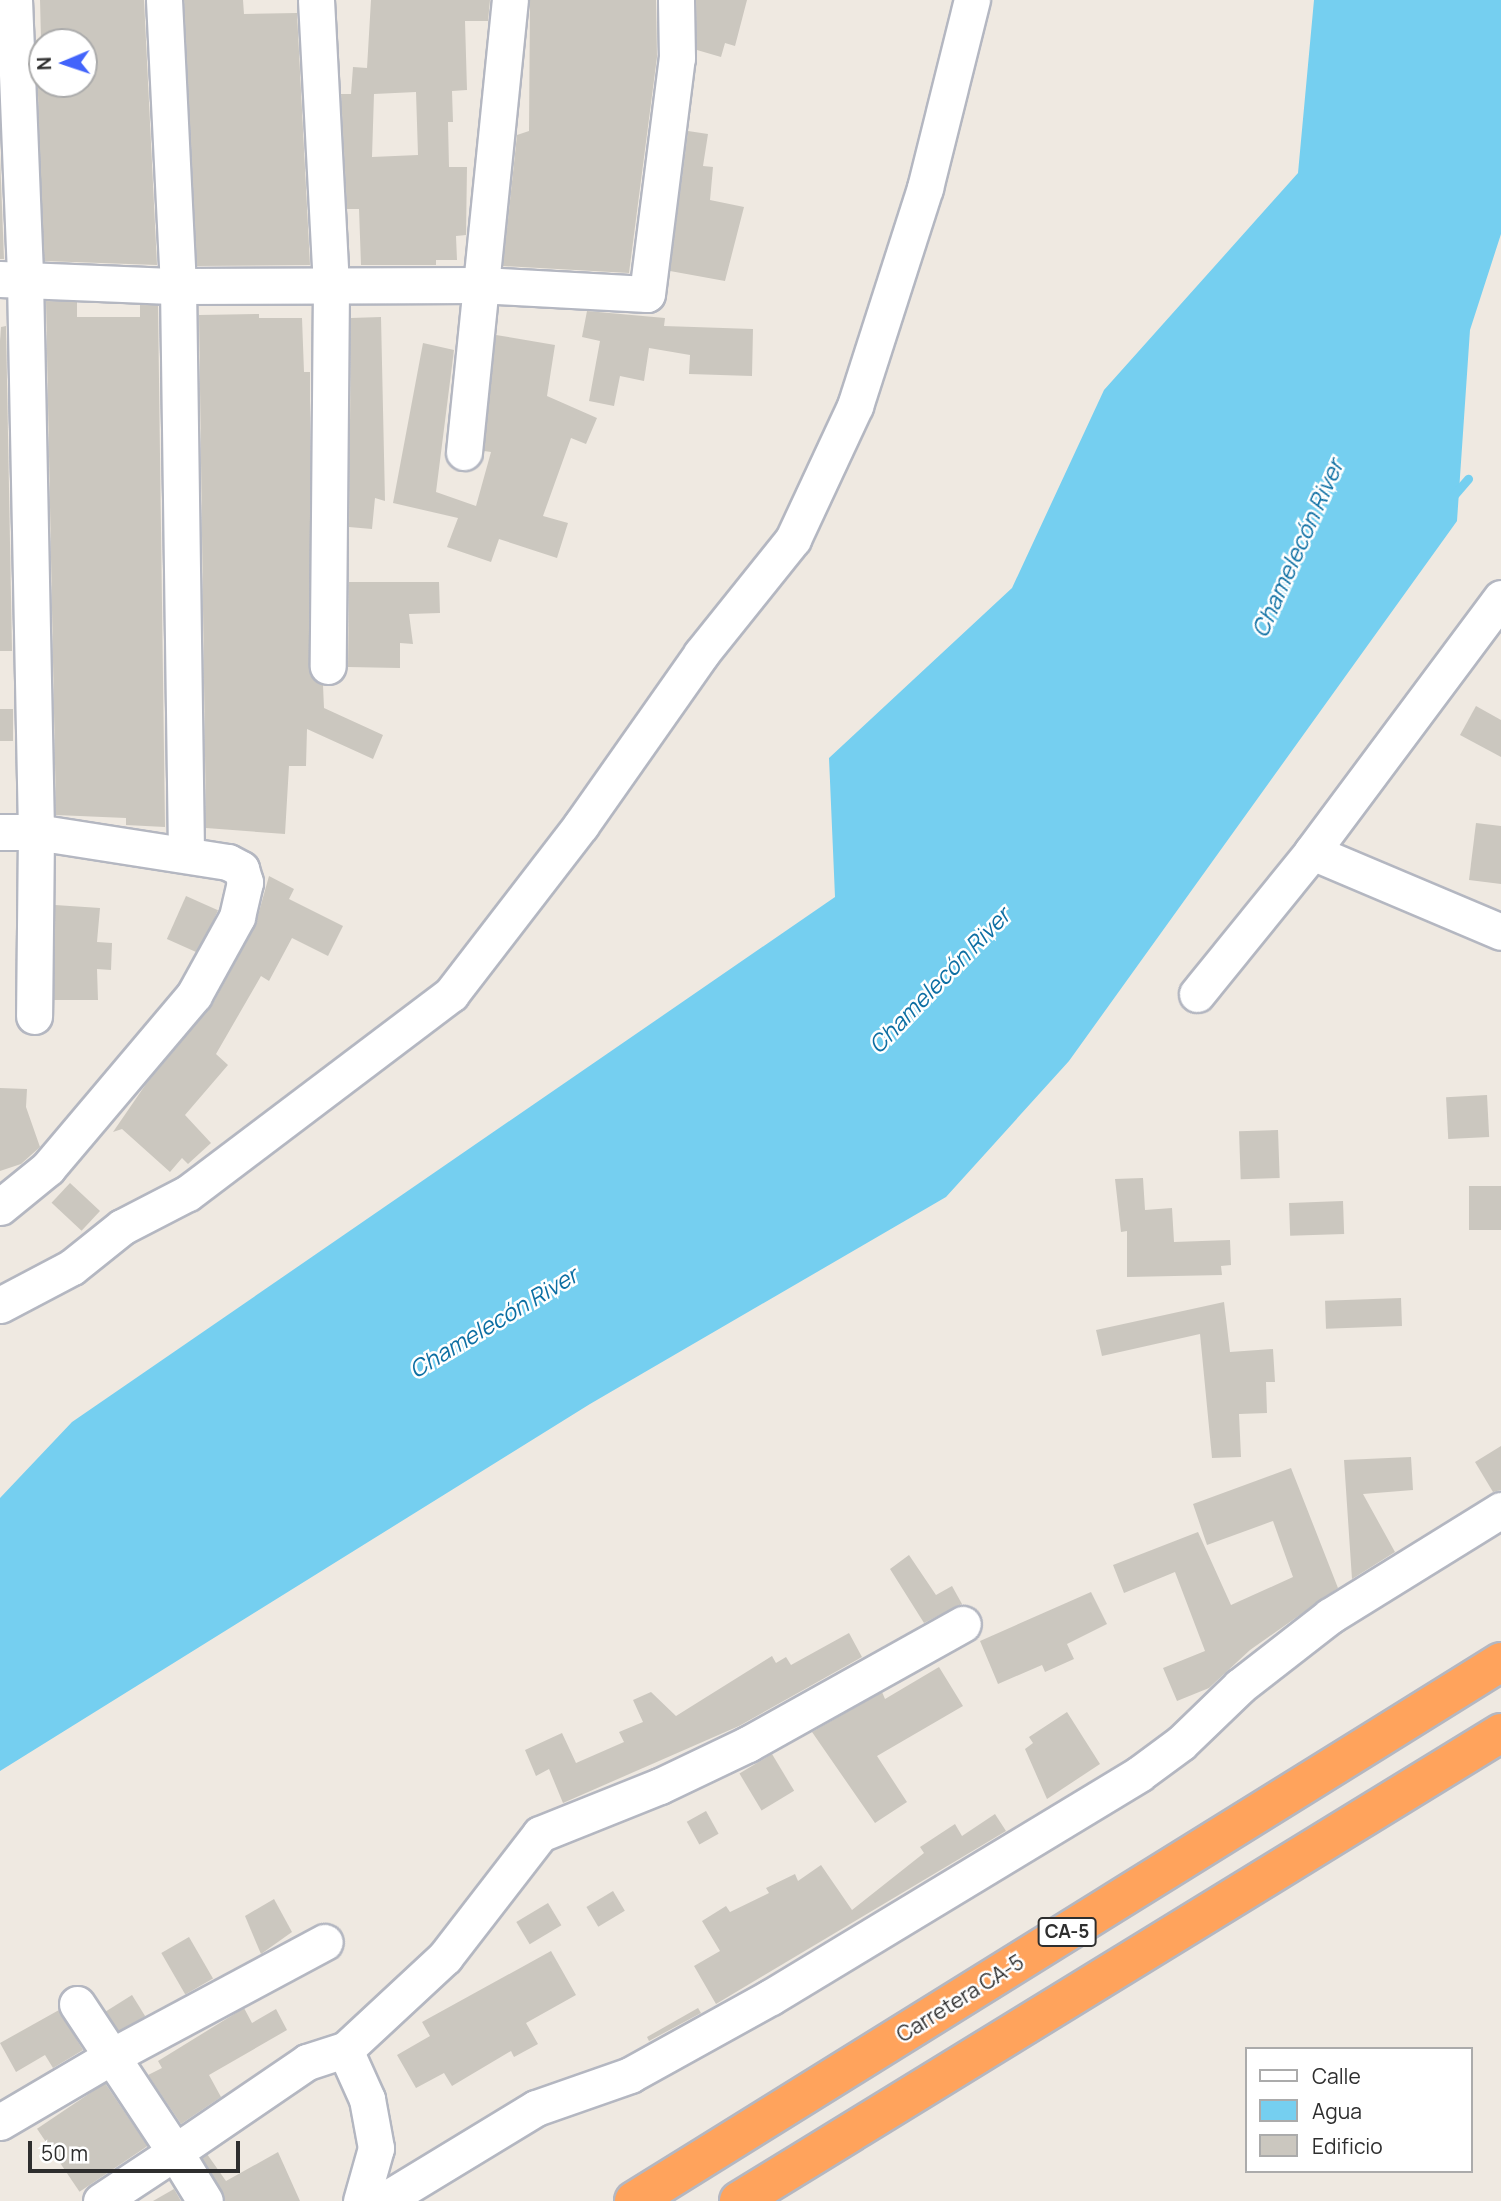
<!DOCTYPE html>
<meta charset="utf-8">
<style>
body{margin:0}
#map{position:relative;width:1501px;height:2201px;overflow:hidden;background:#efe9e1;font-family:Manrope,sans-serif}
div>[style]{position:absolute}
[style*='--x']{left:calc(var(--x)*1px);top:calc(var(--y)*1px);width:calc(var(--w)*1px);rotate:calc(var(--a)*1deg)}
.water>*{inset:0;background:#75cff0}
.stream>*{height:9px;margin:-4.5px;padding:0 4.5px;transform-origin:4.5px;border-radius:4.5px;background:#75cff0}
.building>*{inset:0;background:#cbc7bf;transform-origin:0 0}
.roads{filter:drop-shadow(2px 0 #b4b7c1) drop-shadow(-2px 0 #b4b7c1) drop-shadow(0 2px #b4b7c1) drop-shadow(0 -2px #b4b7c1)}
.minor>*{height:35px;margin:-17.5px;padding:0 17.5px;transform-origin:17.5px;border-radius:17.5px;background:#fff}
.highway>*{height:38px;margin:-19px;padding:0 19px;transform-origin:19px;border-radius:19px;background:#ffa35c}
span{translate:-50% -50%;white-space:nowrap;text-align:center;line-height:1.15;-webkit-text-stroke:5px #fff;paint-order:stroke}
.shield-label span{padding:2px 5px;background:#fff;border:2px solid;border-radius:5px;-webkit-text-stroke-width:0}
.shield-label{font-size:19px;color:#2e2e2e;font-weight:700}
.street-label{font-size:21px;color:#2e2e2e}
.water-label{font-size:23px;color:#0d6fa3;font-style:italic}
.legend{position:absolute;left:1245px;top:2047px;width:228px;height:126px;box-sizing:border-box;background:#fff;border:2px solid #ababab;margin:0;padding:9px 12px;list-style:none;font-size:21px;color:#2e2e2e}
.legend li{display:flex;align-items:center;gap:14px;height:35px}
.legend b{width:35px;border:2px solid #ababab}
.north{position:absolute;left:28px;top:28px;width:70px;height:70px;box-sizing:border-box;background:#fff;border:2px solid #ababab;border-radius:50%;rotate:268deg;font-size:19px;font-weight:700;line-height:28px;text-align:center;color:#2e2e2e}
.north::after{content:'';display:block;margin:auto;width:24px;height:32px;background:#4264fb;clip-path:polygon(50% 0,100% 100%,50% 72%,0 100%)}
.scale{position:absolute;left:28px;top:2141px;width:212px;height:32px;box-sizing:border-box;border:4px solid #2e2e2e;border-top:0;padding-left:9px;font-size:21px;line-height:24px;white-space:nowrap;color:#2e2e2e;-webkit-text-stroke:5px #fff;paint-order:stroke}
</style>
<div id="map">
<div class="water">
<i style="clip-path:polygon(1314px 0,1501px 0,1501px 234px,1470px 330px,1457px 521px,1069px 1061px,946px 1197px,590px 1404px,0 1771px,0 1498px,72px 1422px,835px 897px,829px 758px,1012px 588px,1104px 390px,1298px 173px)"></i>
</div>
<div class="stream">
<i style="--x:1453;--y:496;--w:23;--a:-49"></i>
</div>
<div class="building">
<i style="clip-path:polygon(evenodd,40px 0,144px 0,157px 265px,44px 261px,36px 40px,41px 39px,40px 0,42px 42px,84px 42px,84px 84px,42px 84px,42px 42px)"></i>
<i style="clip-path:polygon(184px 0,243px 0,244px 14px,297px 13px,310px 265px,197px 266px)"></i>
<i style="clip-path:polygon(evenodd,371px 0,490px 0,488px 21px,465px 21px,467px 90px,452px 91px,453px 122px,448px 122px,449px 167px,467px 167px,466px 235px,456px 236px,457px 260px,436px 260px,436px 265px,361px 265px,359px 209px,347px 209px,341px 94px,351px 94px,353px 67px,367px 68px,371px 0,416px 92px,418px 155px,372px 157px,374px 94px,416px 92px)"></i>
<i style="clip-path:polygon(530px 0,656px 0,657px 57px,629px 273px,503px 266px,517px 135px,529px 131px)"></i>
<i style="clip-path:polygon(696px 0,747px 0,735px 46px,725px 43px,721px 57px,697px 50px)"></i>
<i style="clip-path:polygon(688px 131px,708px 134px,703px 166px,713px 167px,710px 200px,744px 207px,725px 281px,670px 271px)"></i>
<i style="clip-path:polygon(0 156px,4px 259px,0 259px)"></i>
<i style="clip-path:polygon(46px 301px,77px 302px,77px 317px,140px 317px,140px 305px,158px 305px,165px 827px,126px 825px,126px 818px,56px 815px)"></i>
<i style="clip-path:polygon(587px 311px,665px 318px,664px 326px,753px 329px,752px 376px,689px 374px,690px 355px,649px 348px,644px 381px,620px 376px,614px 406px,589px 401px,600px 341px,582px 337px)"></i>
<i style="clip-path:polygon(259px 314px,259px 318px,302px 318px,304px 372px,310px 372px,310px 675px,323px 685px,324px 708px,383px 735px,373px 759px,307px 729px,306px 766px,289px 766px,285px 834px,206px 828px,199px 315px)"></i>
<i style="clip-path:polygon(381px 317px,385px 501px,375px 498px,372px 529px,349px 527px,351px 318px)"></i>
<i style="clip-path:polygon(6px 326px,12px 651px,0 651px,0 341px,1px 327px)"></i>
<i style="clip-path:polygon(496px 335px,555px 345px,547px 396px,597px 418px,586px 444px,571px 438px,543px 516px,568px 523px,557px 558px,499px 539px,491px 562px,447px 547px,458px 518px,393px 503px,423px 343px,454px 350px,436px 492px,476px 506px,491px 452px,484px 451px)"></i>
<i style="clip-path:polygon(349px 582px,439px 582px,440px 613px,409px 614px,413px 644px,400px 643px,400px 668px,348px 667px)"></i>
<i style="clip-path:polygon(1476px 706px,1501px 720px,1501px 757px,1460px 735px)"></i>
<i style="left:0;top:709px;width:13px;height:32px"></i>
<i style="clip-path:polygon(1476px 823px,1501px 826px,1501px 884px,1469px 880px)"></i>
<i style="clip-path:polygon(269px 876px,294px 889px,289px 899px,343px 926px,328px 956px,292px 938px,269px 981px,261px 976px,216px 1054px,228px 1065px,185px 1115px,211px 1143px,188px 1164px,182px 1158px,170px 1172px,122px 1129px,113px 1132px,146px 1084px,212px 1005px,255px 926px)"></i>
<i style="left:186px;top:896px;width:35px;height:47px;rotate:24deg"></i>
<i style="clip-path:polygon(55px 905px,100px 908px,97px 942px,112px 943px,111px 970px,97px 969px,98px 1000px,54px 1000px)"></i>
<i style="clip-path:polygon(0 1088px,27px 1089px,26px 1107px,40px 1147px,21px 1164px,0 1171px)"></i>
<i style="left:1487px;top:1095px;width:42px;height:41px;rotate:87deg"></i>
<i style="left:1278px;top:1130px;width:48px;height:39px;rotate:88deg"></i>
<i style="clip-path:polygon(1143px 1178px,1145px 1210px,1172px 1208px,1174px 1242px,1230px 1240px,1231px 1265px,1221px 1266px,1222px 1275px,1127px 1277px,1127px 1231px,1121px 1232px,1115px 1179px)"></i>
<i style="left:70px;top:1183px;width:41px;height:27px;rotate:43deg"></i>
<i style="left:1501px;top:1186px;width:44px;height:32px;rotate:90deg"></i>
<i style="left:1343px;top:1201px;width:33px;height:54px;rotate:88deg"></i>
<i style="left:1401px;top:1298px;width:28px;height:76px;rotate:88deg"></i>
<i style="clip-path:polygon(1224px 1302px,1230px 1352px,1273px 1349px,1275px 1382px,1266px 1382px,1267px 1413px,1239px 1414px,1241px 1457px,1212px 1458px,1200px 1334px,1102px 1356px,1096px 1330px)"></i>
<i style="clip-path:polygon(1501px 1446px,1501px 1490px,1493px 1492px,1475px 1462px)"></i>
<i style="clip-path:polygon(1411px 1457px,1413px 1490px,1363px 1494px,1395px 1552px,1352px 1579px,1344px 1460px)"></i>
<i style="clip-path:polygon(1291px 1468px,1338px 1588px,1250px 1650px,1209px 1688px,1177px 1701px,1163px 1668px,1205px 1651px,1175px 1572px,1124px 1593px,1113px 1565px,1198px 1532px,1231px 1605px,1293px 1577px,1273px 1521px,1207px 1545px,1193px 1504px)"></i>
<i style="clip-path:polygon(909px 1555px,936px 1595px,952px 1586px,962px 1604px,924px 1623px,890px 1569px)"></i>
<i style="clip-path:polygon(1091px 1592px,1107px 1624px,1067px 1644px,1074px 1659px,1045px 1672px,1042px 1665px,998px 1684px,980px 1641px)"></i>
<i style="clip-path:polygon(849px 1633px,862px 1657px,739px 1726px,563px 1803px,549px 1769px,536px 1776px,525px 1750px,562px 1733px,576px 1763px,624px 1742px,619px 1732px,643px 1722px,633px 1700px,651px 1692px,676px 1716px,772px 1656px,776px 1663px,786px 1657px,791px 1665px)"></i>
<i style="clip-path:polygon(939px 1667px,963px 1706px,877px 1756px,907px 1802px,875px 1823px,812px 1732px,882px 1692px,885px 1699px)"></i>
<i style="clip-path:polygon(1067px 1712px,1100px 1764px,1047px 1799px,1025px 1749px,1033px 1743px,1029px 1737px)"></i>
<i style="left:772px;top:1754px;width:43px;height:38px;rotate:59deg"></i>
<i style="left:706px;top:1811px;width:26px;height:22px;rotate:61deg"></i>
<i style="clip-path:polygon(995px 1814px,1006px 1831px,716px 2004px,694px 1966px,720px 1951px,702px 1921px,726px 1906px,730px 1912px,769px 1893px,766px 1888px,795px 1874px,798px 1881px,821px 1865px,852px 1910px,924px 1853px,920px 1847px,955px 1824px,962px 1836px)"></i>
<i style="left:613px;top:1891px;width:23px;height:31px;rotate:59deg"></i>
<i style="clip-path:polygon(274px 1899px,292px 1932px,261px 1954px,245px 1916px)"></i>
<i style="left:548px;top:1903px;width:26px;height:37px;rotate:59deg"></i>
<i style="left:189px;top:1937px;width:48px;height:32px;rotate:60deg"></i>
<i style="clip-path:polygon(551px 1951px,576px 1995px,526px 2023px,538px 2044px,514px 2057px,511px 2051px,452px 2086px,444px 2073px,416px 2088px,397px 2055px,430px 2036px,422px 2022px)"></i>
<i style="left:132px;top:1995px;width:25px;height:31px;rotate:58deg"></i>
<i style="clip-path:polygon(244px 2008px,252px 2023px,276px 2009px,287px 2030px,209px 2075px,221px 2097px,181px 2124px,148px 2075px,162px 2068px,158px 2061px)"></i>
<i style="clip-path:polygon(698px 2008px,701px 2013px,649px 2041px,647px 2037px)"></i>
<i style="clip-path:polygon(59px 2010px,83px 2050px,53px 2068px,45px 2055px,16px 2072px,0 2043px)"></i>
<i style="left:105px;top:2083px;width:76px;height:82px;rotate:56deg"></i>
<i style="clip-path:polygon(278px 2152px,300px 2201px,225px 2201px,202px 2158px,207px 2154px,226px 2181px)"></i>
<i style="clip-path:polygon(174px 2189px,181px 2201px,153px 2201px)"></i>
</div>
<div class="roads">
<div class="minor">
<i style="--x:14;--y:0;--w:279;--a:87.7"></i>
<i style="--x:25;--y:279;--w:553;--a:88.86"></i>
<i style="--x:36;--y:832;--w:184;--a:90.6"></i>
<i style="--x:164;--y:0;--w:286;--a:87.2"></i>
<i style="--x:178;--y:286;--w:568;--a:89.19"></i>
<i style="--x:316;--y:0;--w:287;--a:87"></i>
<i style="--x:331;--y:287;--w:379;--a:90.5"></i>
<i style="--x:0;--y:279;--w:178;--a:2.3"></i>
<i style="--x:178;--y:286;--w:302;--a:-0.2"></i>
<i style="--x:480;--y:285;--w:167;--a:3.1"></i>
<i style="--x:647;--y:294;--w:238;--a:-82.8"></i>
<i style="--x:677;--y:58;--w:58;--a:-91"></i>
<i style="--x:464;--y:452;--w:454;--a:-84.2"></i>
<i style="--x:1501;--y:598;--w:317;--a:126.7"></i>
<i style="--x:1312;--y:852;--w:205;--a:22.9"></i>
<i style="--x:0;--y:832;--w:36;--a:0"></i>
<i style="--x:36;--y:832;--w:194;--a:8.9"></i>
<i style="--x:228;--y:862;--w:15;--a:28"></i>
<i style="--x:241;--y:869;--w:14;--a:73"></i>
<i style="--x:245;--y:882;--w:36;--a:103"></i>
<i style="--x:237;--y:917;--w:89;--a:118.9"></i>
<i style="--x:194;--y:995;--w:226;--a:130.2"></i>
<i style="--x:48;--y:1168;--w:62;--a:140.9"></i>
<i style="--x:1197;--y:994;--w:183;--a:-51"></i>
<i style="--x:0;--y:1305;--w:81;--a:-27.8"></i>
<i style="--x:72;--y:1267;--w:64;--a:-38.7"></i>
<i style="--x:122;--y:1227;--w:74;--a:-27.3"></i>
<i style="--x:188;--y:1193;--w:330;--a:-37.1"></i>
<i style="--x:451;--y:994;--w:213;--a:-52.4"></i>
<i style="--x:581;--y:825;--w:209;--a:-54.9"></i>
<i style="--x:701;--y:654;--w:147;--a:-51.3"></i>
<i style="--x:793;--y:539;--w:147;--a:-65"></i>
<i style="--x:855;--y:406;--w:229;--a:-72.2"></i>
<i style="--x:925;--y:188;--w:194;--a:-76"></i>
<i style="--x:77;--y:2004;--w:178;--a:56.5"></i>
<i style="--x:175;--y:2152;--w:160;--a:-34.3"></i>
<i style="--x:307;--y:2062;--w:40;--a:-18"></i>
<i style="--x:345;--y:2050;--w:137;--a:-42.9"></i>
<i style="--x:445;--y:1957;--w:155;--a:-52.3"></i>
<i style="--x:540;--y:1834;--w:129;--a:-21.8"></i>
<i style="--x:660;--y:1786;--w:98;--a:-25.5"></i>
<i style="--x:748;--y:1744;--w:246;--a:-29.2"></i>
<i style="--x:345;--y:2050;--w:54;--a:65.8"></i>
<i style="--x:367;--y:2099;--w:50;--a:79.6"></i>
<i style="--x:376;--y:2148;--w:55;--a:105.8"></i>
<i style="--x:0;--y:2122;--w:132;--a:-30.4"></i>
<i style="--x:114;--y:2055;--w:239;--a:-28.2"></i>
<i style="--x:101;--y:2201;--w:89;--a:-33.5"></i>
<i style="--x:175;--y:2152;--w:57;--a:58.5"></i>
<i style="--x:383;--y:2201;--w:179;--a:-31.3"></i>
<i style="--x:536;--y:2108;--w:100;--a:-19.3"></i>
<i style="--x:630;--y:2075;--w:161;--a:-29"></i>
<i style="--x:771;--y:1997;--w:430;--a:-31.2"></i>
<i style="--x:1139;--y:1774;--w:52;--a:-36.4"></i>
<i style="--x:1181;--y:1743;--w:82;--a:-44"></i>
<i style="--x:1240;--y:1686;--w:114;--a:-37.9"></i>
<i style="--x:1330;--y:1616;--w:201;--a:-31.8"></i>
</div>
<div class="highway">
<i style="--x:634;--y:2201;--w:1021;--a:-31.87"></i>
<i style="--x:739;--y:2201;--w:894;--a:-31.56"></i>
</div>
</div>
<div class="shield-label">
<span style="left:1067px;top:1932px">CA-5</span>
</div>
<div class="street-label">
<span style="left:960px;top:1998px;rotate:-32deg">Carretera CA-5</span>
</div>
<div class="water-label">
<span style="left:1297px;top:548px;rotate:-66deg">Chamelecón River</span>
<span style="left:939px;top:980px;rotate:-46deg">Chamelecón River</span>
<span style="left:493px;top:1322px;rotate:-31deg">Chamelecón River</span>
</div>
<ul class="legend">
<li><b style="height:9px;background:#fff"></b>Calle</li>
<li><b style="height:19px;background:#75cff0"></b>Agua</li>
<li><b style="height:19px;background:#cbc7bf"></b>Edificio</li>
</ul>
<div class="north">N</div>
<div class="scale">50 m</div>
</div>
